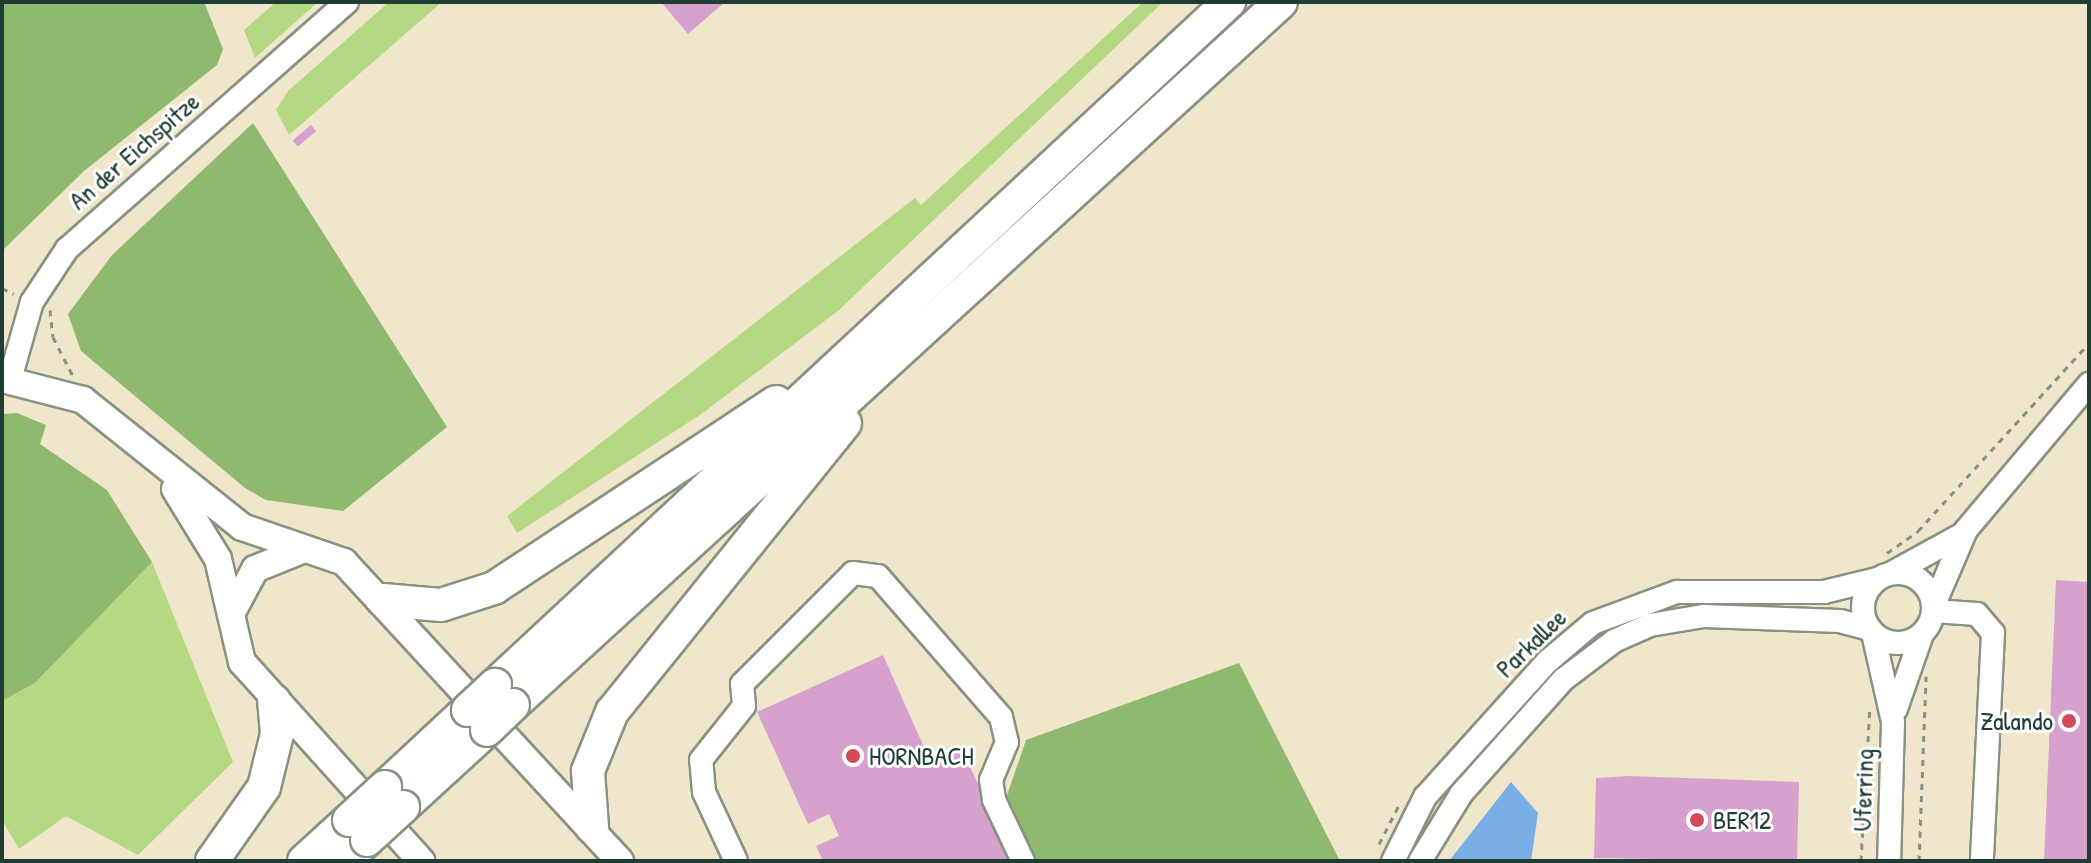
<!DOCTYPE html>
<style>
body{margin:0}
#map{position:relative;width:2091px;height:863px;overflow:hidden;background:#f0e6cb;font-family:"Patrick Hand",sans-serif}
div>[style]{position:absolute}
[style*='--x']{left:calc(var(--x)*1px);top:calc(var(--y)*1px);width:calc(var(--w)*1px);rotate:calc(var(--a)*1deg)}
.green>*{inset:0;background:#b5d982}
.forest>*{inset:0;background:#90b970}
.water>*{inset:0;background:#79aee6}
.building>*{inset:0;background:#d6a1cd;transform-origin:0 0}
.path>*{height:3px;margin-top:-1.5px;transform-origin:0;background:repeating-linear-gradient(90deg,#889280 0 6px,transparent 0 12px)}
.roads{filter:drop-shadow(2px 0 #889280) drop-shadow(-2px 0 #889280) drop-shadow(0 2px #889280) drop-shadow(0 -2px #889280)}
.minor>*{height:22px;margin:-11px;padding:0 11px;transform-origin:11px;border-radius:11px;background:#fff}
.minor>.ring{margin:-11px;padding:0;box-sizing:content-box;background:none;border:22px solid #fff;border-radius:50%}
.major>*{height:26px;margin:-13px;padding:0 13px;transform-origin:13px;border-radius:13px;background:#fff}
.highway>*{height:32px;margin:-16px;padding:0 16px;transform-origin:16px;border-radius:16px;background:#fff}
.bridges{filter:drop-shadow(2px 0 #889280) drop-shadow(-2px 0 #889280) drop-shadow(0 2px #889280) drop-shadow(0 -2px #889280)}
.highway-bridge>*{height:32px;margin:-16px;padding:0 16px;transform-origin:16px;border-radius:16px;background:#fff}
.dots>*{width:22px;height:22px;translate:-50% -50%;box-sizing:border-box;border:4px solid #fff;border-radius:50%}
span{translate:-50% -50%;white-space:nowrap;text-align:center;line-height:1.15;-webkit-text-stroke:6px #fff;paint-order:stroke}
.street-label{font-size:26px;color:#1f3d34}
.poi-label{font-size:26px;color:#1f3d34}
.right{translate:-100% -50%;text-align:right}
.left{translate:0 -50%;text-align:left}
.frame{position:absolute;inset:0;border:4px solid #1f3d34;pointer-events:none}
</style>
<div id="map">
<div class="green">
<i style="clip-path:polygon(276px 2px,318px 2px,255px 58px,244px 30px)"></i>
<i style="clip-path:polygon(389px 2px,442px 2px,289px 135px,276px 110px,288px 91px)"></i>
<i style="clip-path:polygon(1143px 2px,1163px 2px,839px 310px,700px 415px,517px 533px,507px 516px,915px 198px,921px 205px)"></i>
<i style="clip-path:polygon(152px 562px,233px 762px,138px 855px,66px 816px,19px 849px,2px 820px,2px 701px,35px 683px)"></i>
</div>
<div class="forest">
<i style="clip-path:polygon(2px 2px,204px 2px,223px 49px,217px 65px,84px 171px,2px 251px)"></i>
<i style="clip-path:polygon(253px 123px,447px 427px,343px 511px,266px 500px,245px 488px,81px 351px,68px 314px,112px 255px)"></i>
<i style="clip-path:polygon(17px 413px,46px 425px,40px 444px,107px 490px,152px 562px,35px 683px,2px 701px,2px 414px)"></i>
<i style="clip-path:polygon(1239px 663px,1340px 861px,1031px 861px,1004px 804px,1026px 740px)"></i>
</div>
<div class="water">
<i style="clip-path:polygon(1511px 782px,1538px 813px,1531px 861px,1449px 861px)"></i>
</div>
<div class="building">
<i style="clip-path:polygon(661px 2px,725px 2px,688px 34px)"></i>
<i style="left:311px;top:125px;width:8px;height:24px;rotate:50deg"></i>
<i style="clip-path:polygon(2056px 580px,2089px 582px,2089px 861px,2044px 861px)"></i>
<i style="clip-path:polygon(883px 655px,931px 763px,962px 749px,1013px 861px,823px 861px,816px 846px,839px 836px,829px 814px,808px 824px,757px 712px)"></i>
<i style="clip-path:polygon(1628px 776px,1799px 782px,1797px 861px,1594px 858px,1596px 778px)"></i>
</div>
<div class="path">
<i style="--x:2;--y:288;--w:13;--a:27"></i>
<i style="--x:50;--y:310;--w:27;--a:84"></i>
<i style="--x:53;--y:337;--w:46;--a:62.9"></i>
<i style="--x:1887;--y:553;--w:38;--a:-35"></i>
<i style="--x:1918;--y:531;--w:254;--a:-47.7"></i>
<i style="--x:1379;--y:844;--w:48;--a:-62.9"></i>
<i style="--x:1861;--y:861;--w:154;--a:-86.7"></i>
<i style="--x:1919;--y:861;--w:185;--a:-87.8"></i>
</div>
<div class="roads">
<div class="minor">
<i style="--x:10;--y:379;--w:80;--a:-74.1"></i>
<i style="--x:32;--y:302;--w:64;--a:-56.6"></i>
<i style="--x:67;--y:249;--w:373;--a:-41.4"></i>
<i class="ring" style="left:1863px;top:573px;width:48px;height:48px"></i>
<i style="--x:1892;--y:573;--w:77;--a:-28.9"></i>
<i style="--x:1933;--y:607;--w:84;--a:-66.8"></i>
<i style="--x:1966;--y:530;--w:191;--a:-49.9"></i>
<i style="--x:1933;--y:611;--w:44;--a:3.9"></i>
<i style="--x:1977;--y:614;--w:25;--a:50"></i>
<i style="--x:1993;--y:633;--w:228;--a:92.8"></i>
<i style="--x:1873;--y:633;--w:91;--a:77.3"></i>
<i style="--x:1893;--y:722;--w:139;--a:91.6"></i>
<i style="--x:1896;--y:709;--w:79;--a:-70.9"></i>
<i style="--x:736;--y:861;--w:76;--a:-114.9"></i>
<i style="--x:704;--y:792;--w:32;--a:-95"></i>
<i style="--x:701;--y:760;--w:69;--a:-51.5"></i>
<i style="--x:744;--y:706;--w:22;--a:-95"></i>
<i style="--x:742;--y:684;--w:157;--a:-45"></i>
<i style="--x:853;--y:573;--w:25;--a:7"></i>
<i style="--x:878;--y:576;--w:187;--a:48.9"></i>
<i style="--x:1001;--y:717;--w:26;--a:77"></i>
<i style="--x:1007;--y:742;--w:41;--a:112.8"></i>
<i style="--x:991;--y:780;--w:20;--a:81"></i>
<i style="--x:994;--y:800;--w:68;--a:64.6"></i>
<i style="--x:1393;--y:861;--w:72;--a:-63.4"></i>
<i style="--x:1425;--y:797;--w:183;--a:-47.9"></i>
<i style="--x:1548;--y:661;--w:59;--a:-40.2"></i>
<i style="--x:1593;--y:623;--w:90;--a:-20.3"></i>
<i style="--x:1677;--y:592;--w:147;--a:0"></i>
<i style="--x:1824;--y:592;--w:55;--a:-13.8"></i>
<i style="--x:1420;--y:861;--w:79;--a:-58.5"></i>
<i style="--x:1461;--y:794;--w:154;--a:-48.2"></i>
<i style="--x:1564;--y:679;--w:63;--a:-37.2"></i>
<i style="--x:1614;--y:641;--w:39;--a:-24"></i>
<i style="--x:1650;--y:625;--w:55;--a:-9.5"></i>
<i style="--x:1704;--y:616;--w:136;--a:2.1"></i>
<i style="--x:1840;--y:621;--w:30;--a:15"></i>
</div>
<div class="major">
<i style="--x:2;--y:379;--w:84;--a:14.5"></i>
<i style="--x:83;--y:400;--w:203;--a:38.6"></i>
<i style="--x:242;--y:527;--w:108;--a:18.9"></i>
<i style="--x:344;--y:562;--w:407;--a:47.3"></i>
<i style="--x:175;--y:489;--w:82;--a:58.4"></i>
<i style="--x:218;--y:559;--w:106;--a:76.9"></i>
<i style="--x:242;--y:662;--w:268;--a:48"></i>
<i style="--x:231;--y:614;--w:51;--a:-61.9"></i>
<i style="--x:255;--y:569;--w:48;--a:-22.2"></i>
</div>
<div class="highway">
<i style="--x:383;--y:600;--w:58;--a:4.9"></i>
<i style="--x:441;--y:605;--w:56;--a:-17.8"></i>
<i style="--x:494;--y:588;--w:338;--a:-33.4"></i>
<i style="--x:495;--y:685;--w:1003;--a:-42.94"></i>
<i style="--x:513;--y:705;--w:1041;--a:-42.47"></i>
<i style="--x:385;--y:787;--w:113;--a:-42.9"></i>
<i style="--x:403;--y:807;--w:114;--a:-42.5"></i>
<i style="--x:592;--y:827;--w:56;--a:-94.1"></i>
<i style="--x:588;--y:771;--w:64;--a:-67.9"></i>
<i style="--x:612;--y:712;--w:371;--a:-51.1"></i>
<i style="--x:212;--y:861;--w:90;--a:-54.9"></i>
<i style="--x:264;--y:787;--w:55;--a:-76.2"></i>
<i style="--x:277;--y:734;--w:33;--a:-95"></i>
<i style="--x:304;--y:861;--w:61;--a:-42.3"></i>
<i style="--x:345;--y:861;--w:30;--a:-44"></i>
</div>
</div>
<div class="bridges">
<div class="highway-bridge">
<i style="--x:468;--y:710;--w:37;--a:-43"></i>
<i style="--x:487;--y:730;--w:36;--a:-44"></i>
<i style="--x:349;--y:820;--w:49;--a:-42.5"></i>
<i style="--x:367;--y:840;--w:49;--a:-42.5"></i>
</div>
</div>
<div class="dots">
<i style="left:2069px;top:721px;background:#d1495b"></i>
<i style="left:853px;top:756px;background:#d1495b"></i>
<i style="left:1697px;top:820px;background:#d1495b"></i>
</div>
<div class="street-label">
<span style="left:134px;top:151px;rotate:-41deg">An der Eichspitze</span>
<span style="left:1531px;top:643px;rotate:-44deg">Parkallee</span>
<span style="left:1863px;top:790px;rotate:-88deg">Uferring</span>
</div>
<div class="poi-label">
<span class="right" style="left:2053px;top:721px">Zalando</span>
<span class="left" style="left:869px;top:756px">HORNBACH</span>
<span class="left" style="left:1713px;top:820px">BER12</span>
</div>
<div class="frame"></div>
</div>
